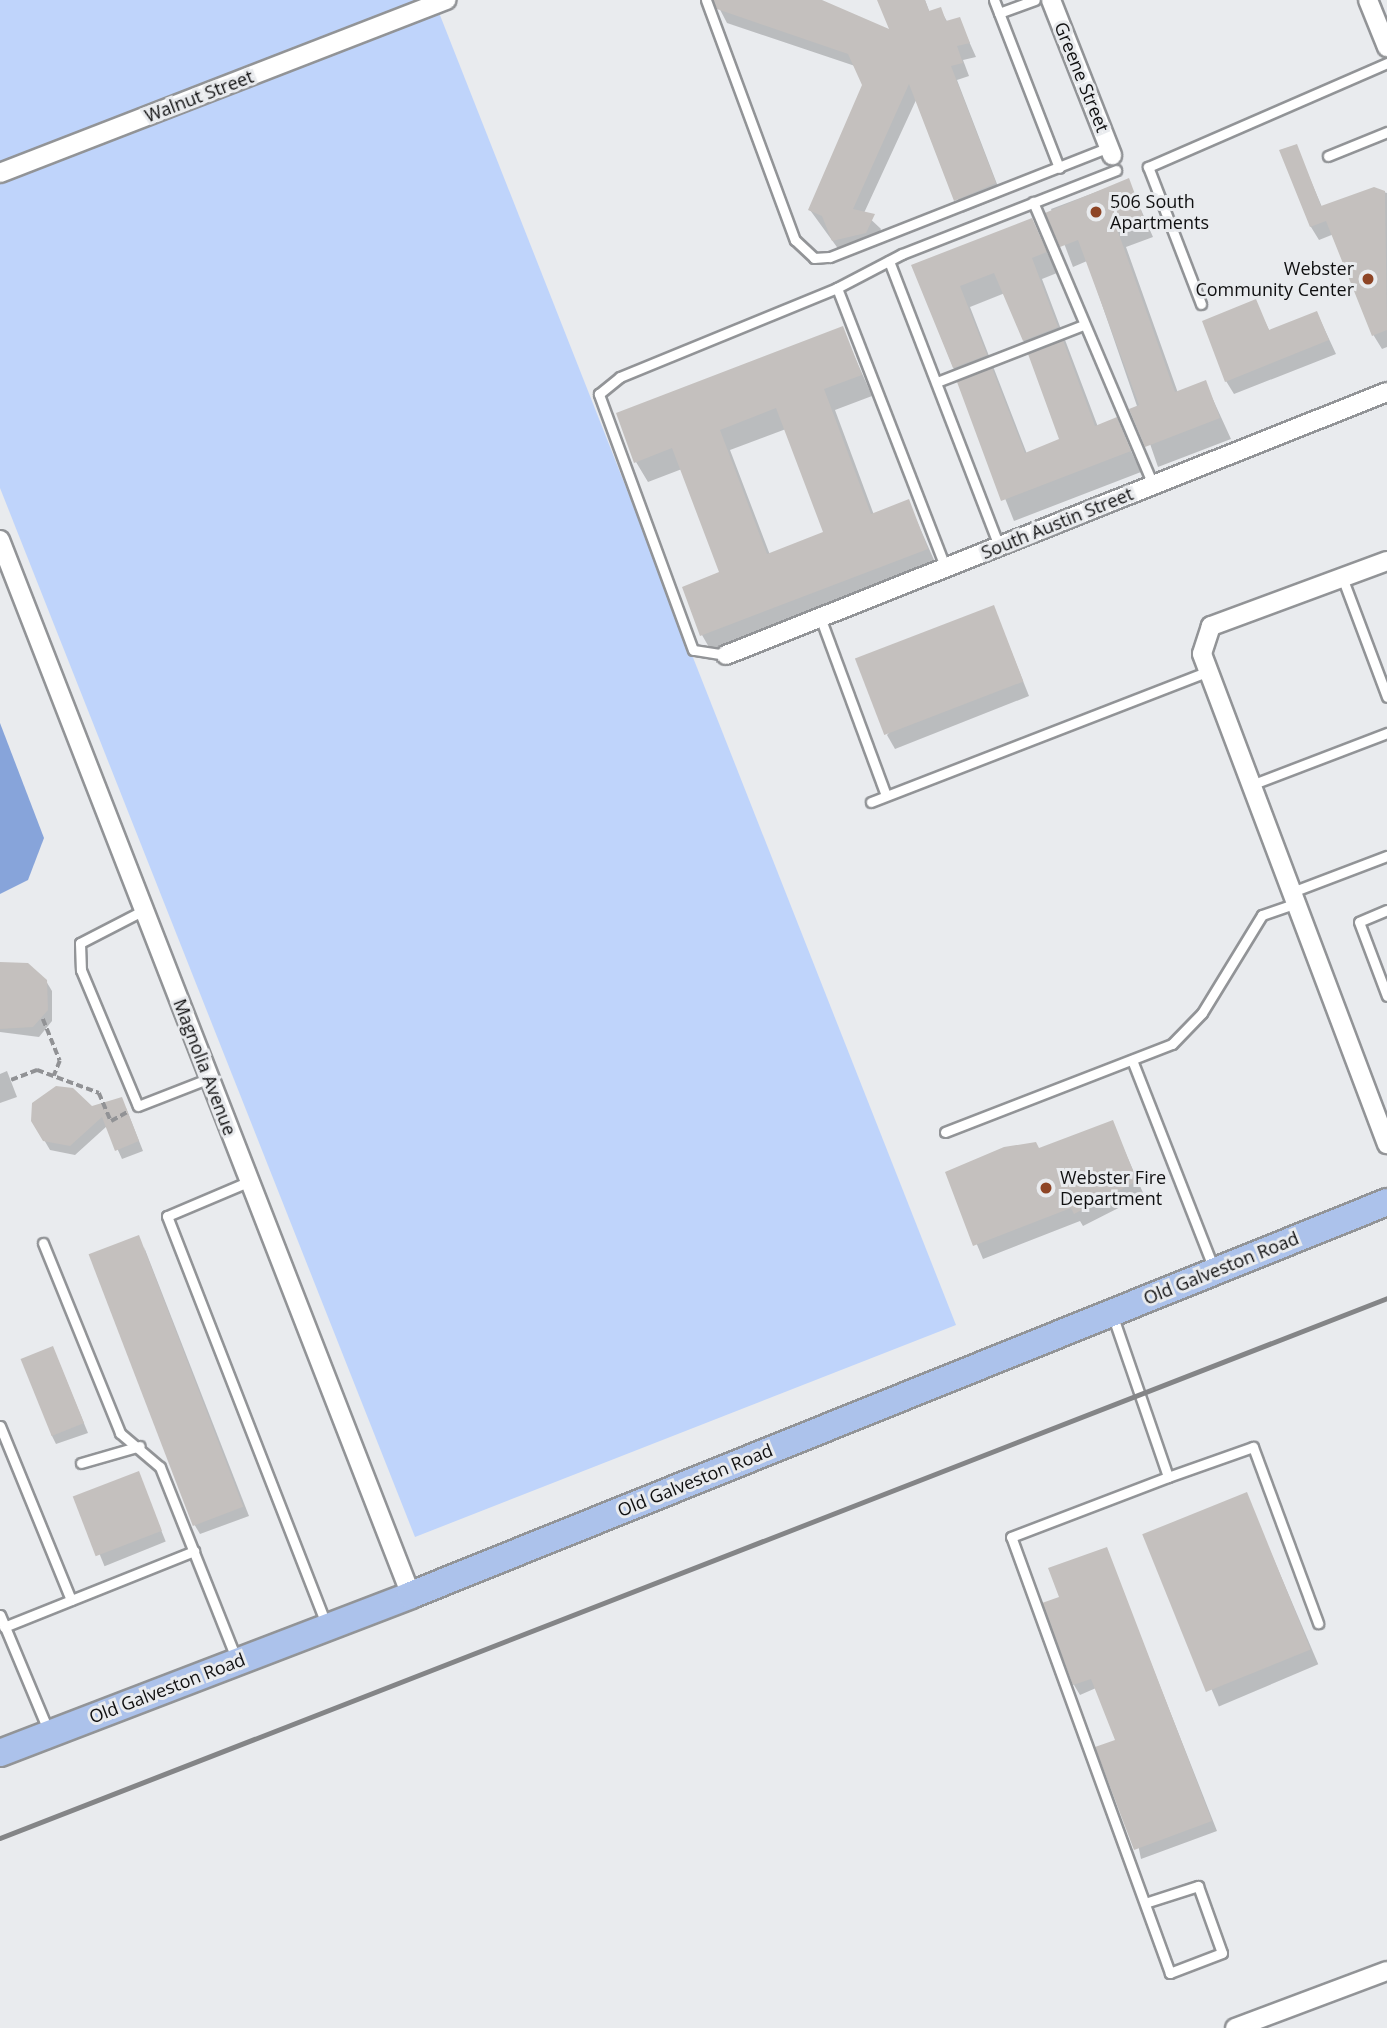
<!DOCTYPE html>
<style>
body{margin:0}
#map{position:relative;width:1387px;height:2028px;overflow:hidden;background:#e9ebee;font-family:"Open Sans",sans-serif}
div>[style]{position:absolute}
[style*='--x']{left:calc(var(--x)*1px);top:calc(var(--y)*1px);width:calc(var(--w)*1px);rotate:calc(var(--a)*1deg)}
.green>*{inset:0;background:#bfd4fb}
.water>*{inset:0;background:#87a4da}
.shadow>*{inset:0;background:#0003;transform-origin:0 0}
.building>*{inset:0;background:#c4c0be;transform-origin:0 0}
.path>*{height:3.5px;margin-top:-1.75px;transform-origin:0;background:repeating-linear-gradient(90deg,#919295 0 7px,transparent 0 10.5px)}
.roads{filter:drop-shadow(2px 0 #929497) drop-shadow(-2px 0 #929497) drop-shadow(0 2px #929497) drop-shadow(0 -2px #929497)}
.service>*{height:9px;margin:-4.5px;padding:0 4.5px;transform-origin:4.5px;border-radius:4.5px;background:#fff}
.minor>*{height:18px;margin:-9px;padding:0 9px;transform-origin:9px;border-radius:9px;background:#fff}
.primary>*{height:26px;margin:-13px;padding:0 13px;transform-origin:13px;border-radius:13px;background:#acc2eb}
.rail>*{height:5px;margin:-2.5px;padding:0 2.5px;transform-origin:2.5px;border-radius:2.5px;background:#848587}
.dots>*{width:19px;height:19px;translate:-50% -50%;box-sizing:border-box;border:4px solid #e9ebee;border-radius:50%}
span{translate:-50% -50%;white-space:nowrap;text-align:center;line-height:1.15;-webkit-text-stroke:6px #e9ebee;paint-order:stroke}
.street-label{font-size:18px;color:#101011}
.poi-label{font-size:18px;color:#101011}
.left{translate:0 -50%;text-align:left}
.right{translate:-100% -50%;text-align:right}
</style>
<div id="map">
<div class="green">
<i style="clip-path:polygon(0 0,434px 0,956px 1325px,415px 1537px,0 488px)"></i>
</div>
<div class="water">
<i style="clip-path:polygon(0 723px,44px 838px,28px 880px,0 894px)"></i>
</div>
<div class="shadow">
<i style="clip-path:polygon(715px 0,818px 0,892px 33px,879px 0,925px 0,930px 13px,940px 9px,948px 23px,959px 19px,976px 57px,963px 60px,969px 76px,957px 80px,1002px 197px,963px 213px,917px 98px,864px 213px,881px 229px,873px 247px,842px 254px,810px 210px,864px 85px,855px 66px,727px 23px)"></i>
<i style="clip-path:polygon(1296px 146px,1322px 207px,1374px 189px,1387px 193px,1387px 347px,1382px 349px,1374px 336px,1334px 234px,1319px 240px,1311px 227px,1281px 152px)"></i>
<i style="clip-path:polygon(1128px 180px,1153px 237px,1126px 247px,1178px 393px,1205px 382px,1231px 439px,1158px 467px,1087px 261px,1073px 267px,1051px 209px)"></i>
<i style="clip-path:polygon(evenodd,1032px 221px,1057px 273px,1042px 279px,1098px 427px,1116px 420px,1141px 472px,1014px 521px,913px 266px,1032px 221px,1005px 293px,1062px 440px,1027px 454px,970px 307px,1005px 293px)"></i>
<i style="clip-path:polygon(1255px 301px,1270px 332px,1317px 313px,1336px 354px,1234px 394px,1226px 381px)"></i>
<i style="clip-path:polygon(evenodd,842px 328px,872px 396px,835px 410px,874px 515px,908px 501px,938px 569px,714px 656px,702px 635px,721px 573px,682px 469px,648px 482px,636px 462px,842px 328px,786px 429px,825px 533px,770px 555px,730px 450px,786px 429px)"></i>
<i style="clip-path:polygon(994px 608px,1029px 696px,895px 749px,887px 735px)"></i>
<i style="clip-path:polygon(0 965px,46px 981px,52px 991px,52px 1021px,39px 1037px,0 1032px)"></i>
<i style="clip-path:polygon(7px 1071px,17px 1097px,0 1103px,0 1074px)"></i>
<i style="clip-path:polygon(92px 1108px,126px 1108px,143px 1151px,122px 1159px,107px 1126px,75px 1155px,50px 1150px,33px 1121px)"></i>
<i style="clip-path:polygon(1112px 1122px,1144px 1195px,1083px 1226px,1080px 1221px,983px 1259px,947px 1173px,1039px 1150px)"></i>
<i style="clip-path:polygon(144px 1247px,249px 1516px,200px 1534px,194px 1524px)"></i>
<i style="clip-path:polygon(53px 1348px,88px 1433px,56px 1444px,51px 1434px)"></i>
<i style="left:138px;top:1473px;width:74px;height:66px;rotate:68deg"></i>
<i style="left:1246px;top:1494px;width:185px;height:108px;rotate:67deg"></i>
<i style="clip-path:polygon(1106px 1549px,1217px 1831px,1141px 1859px,1117px 1741px,1096px 1688px,1080px 1695px,1074px 1685px,1045px 1604px,1061px 1598px)"></i>
</div>
<div class="building">
<i style="clip-path:polygon(713px 0,822px 0,889px 29px,877px 0,925px 0,929px 11px,941px 7px,946px 21px,960px 17px,970px 43px,957px 46px,963px 63px,951px 66px,996px 183px,954px 201px,909px 84px,853px 209px,875px 214px,866px 233px,832px 241px,822px 216px,808px 210px,862px 85px,848px 54px,717px 9px)"></i>
<i style="clip-path:polygon(1297px 144px,1321px 206px,1374px 187px,1385px 191px,1387px 330px,1372px 336px,1326px 221px,1310px 227px,1279px 150px)"></i>
<i style="clip-path:polygon(1129px 178px,1143px 216px,1116px 226px,1175px 392px,1206px 380px,1220px 418px,1145px 447px,1129px 409px,1139px 405px,1078px 240px,1060px 247px,1045px 213px)"></i>
<i style="clip-path:polygon(1032px 218px,1047px 252px,1032px 258px,1058px 327px,1023px 341px,994px 273px,960px 286px,987px 355px,953px 368px,911px 265px)"></i>
<i style="clip-path:polygon(1256px 299px,1269px 330px,1317px 311px,1329px 340px,1225px 382px,1202px 321px)"></i>
<i style="clip-path:polygon(evenodd,843px 326px,862px 375px,824px 389px,871px 514px,909px 499px,928px 549px,700px 636px,682px 587px,719px 572px,672px 448px,634px 463px,616px 413px,843px 326px,776px 408px,823px 532px,767px 554px,720px 430px,776px 408px)"></i>
<i style="clip-path:polygon(1063px 340px,1095px 426px,1117px 417px,1131px 451px,1001px 501px,957px 382px,992px 368px,1025px 453px,1059px 439px,1028px 354px)"></i>
<i style="left:994px;top:605px;width:82px;height:149px;rotate:69deg"></i>
<i style="clip-path:polygon(0 962px,28px 963px,47px 980px,48px 1010px,33px 1027px,0 1029px)"></i>
<i style="clip-path:polygon(56px 1086px,73px 1088px,92px 1106px,122px 1097px,139px 1141px,115px 1151px,102px 1117px,70px 1146px,43px 1141px,31px 1121px,32px 1103px)"></i>
<i style="clip-path:polygon(1113px 1120px,1137px 1181px,1074px 1214px,1071px 1208px,973px 1246px,945px 1172px,1004px 1147px,1036px 1142px,1039px 1148px)"></i>
<i style="left:139px;top:1235px;width:291px;height:54px;rotate:69deg"></i>
<i style="left:53px;top:1346px;width:83px;height:35px;rotate:68deg"></i>
<i style="left:139px;top:1471px;width:64px;height:71px;rotate:69deg"></i>
<i style="left:1247px;top:1492px;width:170px;height:113px;rotate:68deg"></i>
<i style="clip-path:polygon(1107px 1547px,1212px 1821px,1134px 1850px,1095px 1747px,1115px 1740px,1091px 1679px,1073px 1685px,1042px 1603px,1059px 1597px,1048px 1568px)"></i>
</div>
<div class="path">
<i style="--x:43;--y:1019;--w:45;--a:68"></i>
<i style="--x:60;--y:1061;--w:16;--a:112"></i>
<i style="--x:11;--y:1080;--w:28;--a:-21"></i>
<i style="--x:37;--y:1070;--w:66;--a:20.4"></i>
<i style="--x:99;--y:1093;--w:30;--a:67"></i>
<i style="--x:111;--y:1121;--w:18;--a:-29"></i>
</div>
<div class="roads">
<div class="service">
<i style="--x:706;--y:0;--w:256;--a:69.7"></i>
<i style="--x:795;--y:240;--w:26;--a:43"></i>
<i style="--x:814;--y:258;--w:16;--a:-4"></i>
<i style="--x:830;--y:257;--w:300;--a:-21.5"></i>
<i style="--x:994;--y:0;--w:180;--a:68.8"></i>
<i style="--x:999;--y:13;--w:38;--a:-20"></i>
<i style="--x:1328;--y:156;--w:64;--a:-22.1"></i>
<i style="--x:1033;--y:202;--w:307;--a:67"></i>
<i style="--x:889;--y:261;--w:305;--a:68.9"></i>
<i style="--x:837;--y:288;--w:73;--a:-27.6"></i>
<i style="--x:902;--y:254;--w:230;--a:-21.4"></i>
<i style="--x:1201;--y:304;--w:147;--a:-111.1"></i>
<i style="--x:1148;--y:167;--w:261;--a:-23.5"></i>
<i style="--x:937;--y:382;--w:157;--a:-21.3"></i>
<i style="--x:1342;--y:577;--w:128;--a:69.4"></i>
<i style="--x:820;--y:617;--w:190;--a:69.7"></i>
<i style="--x:726;--y:655;--w:33;--a:-171"></i>
<i style="--x:693;--y:650;--w:273;--a:-110.2"></i>
<i style="--x:599;--y:394;--w:27;--a:-39"></i>
<i style="--x:620;--y:377;--w:235;--a:-22.3"></i>
<i style="--x:837;--y:288;--w:299;--a:68.8"></i>
<i style="--x:1251;--y:785;--w:146;--a:-20.9"></i>
<i style="--x:871;--y:802;--w:362;--a:-21.2"></i>
<i style="--x:1292;--y:892;--w:102;--a:-20.8"></i>
<i style="--x:144;--y:910;--w:72;--a:152.7"></i>
<i style="--x:80;--y:943;--w:27;--a:88"></i>
<i style="--x:81;--y:970;--w:147;--a:67.3"></i>
<i style="--x:138;--y:1106;--w:77;--a:-21.3"></i>
<i style="--x:1387;--y:910;--w:30;--a:157"></i>
<i style="--x:1359;--y:922;--w:79;--a:69.3"></i>
<i style="--x:1132;--y:1060;--w:225;--a:68.6"></i>
<i style="--x:945;--y:1132;--w:243;--a:-21.2"></i>
<i style="--x:1172;--y:1044;--w:43;--a:-45.9"></i>
<i style="--x:1202;--y:1013;--w:115;--a:-58.5"></i>
<i style="--x:1262;--y:915;--w:36;--a:-19"></i>
<i style="--x:250;--y:1181;--w:90;--a:157.1"></i>
<i style="--x:167;--y:1216;--w:437;--a:68.7"></i>
<i style="--x:43;--y:1243;--w:205;--a:67.9"></i>
<i style="--x:120;--y:1433;--w:52;--a:40.4"></i>
<i style="--x:160;--y:1467;--w:206;--a:68.3"></i>
<i style="--x:1112;--y:1314;--w:172;--a:71"></i>
<i style="--x:1168;--y:1477;--w:90;--a:-19.4"></i>
<i style="--x:1253;--y:1447;--w:188;--a:69.7"></i>
<i style="--x:0;--y:1426;--w:188;--a:67.8"></i>
<i style="--x:81;--y:1463;--w:61;--a:-16.1"></i>
<i style="--x:0;--y:1615;--w:127;--a:67.3"></i>
<i style="--x:4;--y:1627;--w:205;--a:-21.8"></i>
<i style="--x:1145;--y:1903;--w:56;--a:-17.8"></i>
<i style="--x:1198;--y:1886;--w:71;--a:70.3"></i>
<i style="--x:1222;--y:1953;--w:56;--a:159"></i>
<i style="--x:1170;--y:1973;--w:464;--a:-110"></i>
<i style="--x:1011;--y:1537;--w:168;--a:-20.9"></i>
</div>
<div class="minor">
<i style="--x:1051;--y:0;--w:167;--a:68.5"></i>
<i style="--x:1368;--y:0;--w:51;--a:68"></i>
<i style="--x:0;--y:173;--w:479;--a:-21.2"></i>
<i style="--x:0;--y:540;--w:1132;--a:68.72"></i>
<i style="--x:1387;--y:561;--w:188;--a:159.7"></i>
<i style="--x:1211;--y:626;--w:29;--a:108"></i>
<i style="--x:1202;--y:654;--w:524;--a:69.32"></i>
<i style="--x:726;--y:655;--w:711;--a:-21.7"></i>
<i style="--x:1235;--y:2028;--w:162;--a:-20.6"></i>
</div>
<div class="primary">
<i style="--x:0;--y:1753;--w:440;--a:-21"></i>
<i style="--x:411;--y:1595;--w:1052;--a:-21.93"></i>
</div>
</div>
<div class="rail">
<i style="--x:0;--y:1838;--w:1488;--a:-21.27"></i>
</div>
<div class="dots">
<i style="left:1096px;top:212px;background:#8e4526"></i>
<i style="left:1368px;top:279px;background:#8e4526"></i>
<i style="left:1046px;top:1188px;background:#8e4526"></i>
</div>
<div class="street-label">
<span style="left:1082px;top:77px;rotate:68deg">Greene Street</span>
<span style="left:199px;top:96px;rotate:-21deg">Walnut Street</span>
<span style="left:1057px;top:523px;rotate:-22deg">South Austin Street</span>
<span style="left:205px;top:1067px;rotate:69deg">Magnolia Avenue</span>
<span style="left:1221px;top:1268px;rotate:-22deg">Old Galveston Road</span>
<span style="left:695px;top:1480px;rotate:-22deg">Old Galveston Road</span>
<span style="left:167px;top:1688px;rotate:-21deg">Old Galveston Road</span>
</div>
<div class="poi-label">
<span class="left" style="left:1110px;top:212px">506 South<br>Apartments</span>
<span class="right" style="left:1354px;top:279px">Webster<br>Community Center</span>
<span class="left" style="left:1060px;top:1188px">Webster Fire<br>Department</span>
</div>
</div>
